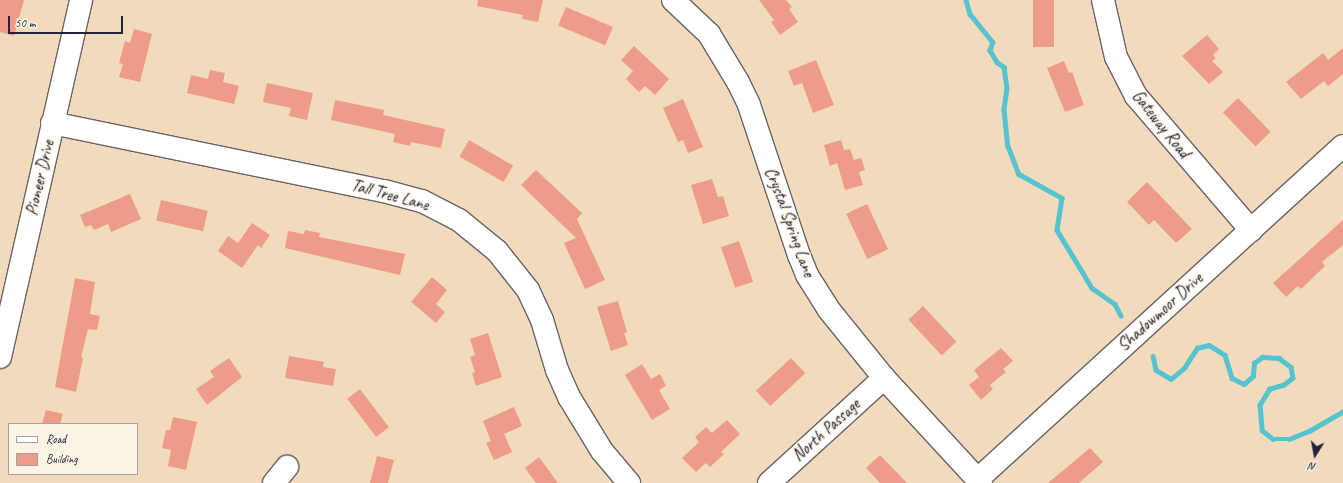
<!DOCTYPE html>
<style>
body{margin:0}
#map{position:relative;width:1343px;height:483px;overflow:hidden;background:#f2dbbc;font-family:Caveat,sans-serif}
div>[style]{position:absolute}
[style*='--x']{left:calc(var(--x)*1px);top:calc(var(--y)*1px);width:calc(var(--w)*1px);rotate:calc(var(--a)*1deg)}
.stream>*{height:4.5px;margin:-2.25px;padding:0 2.25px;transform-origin:2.25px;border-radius:2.25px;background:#56c3ce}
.building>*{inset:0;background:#ec9c89;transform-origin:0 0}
.roads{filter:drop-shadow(1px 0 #6b6368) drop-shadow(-1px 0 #6b6368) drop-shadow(0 1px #6b6368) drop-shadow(0 -1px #6b6368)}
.minor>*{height:22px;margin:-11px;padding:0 11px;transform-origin:11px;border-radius:11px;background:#fff}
span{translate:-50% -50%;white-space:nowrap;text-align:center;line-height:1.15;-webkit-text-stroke:3px #fcf5e5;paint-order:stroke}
.street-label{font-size:17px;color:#22223b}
.legend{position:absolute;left:8px;top:423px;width:130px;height:52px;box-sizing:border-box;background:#fcf5e5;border:1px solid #a5a1a1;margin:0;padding:5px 7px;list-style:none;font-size:12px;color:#22223b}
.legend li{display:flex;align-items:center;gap:8px;height:20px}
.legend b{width:20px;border:1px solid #a5a1a1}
.north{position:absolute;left:1295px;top:435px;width:40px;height:40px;-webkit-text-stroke:3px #fcf5e5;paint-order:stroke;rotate:191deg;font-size:11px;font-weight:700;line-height:16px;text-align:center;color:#22223b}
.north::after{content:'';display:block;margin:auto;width:14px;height:18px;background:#22223b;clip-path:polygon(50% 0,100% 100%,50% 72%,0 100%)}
.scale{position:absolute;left:8px;top:16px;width:115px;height:18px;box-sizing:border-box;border:2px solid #22223b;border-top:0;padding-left:5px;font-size:12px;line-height:14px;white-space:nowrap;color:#22223b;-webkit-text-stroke:3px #fcf5e5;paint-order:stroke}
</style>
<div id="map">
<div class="stream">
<i style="--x:966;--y:0;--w:15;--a:74"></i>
<i style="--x:970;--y:14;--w:36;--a:51"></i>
<i style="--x:993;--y:42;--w:9;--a:111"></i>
<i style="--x:990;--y:50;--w:14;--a:60"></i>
<i style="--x:997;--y:62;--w:9;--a:36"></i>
<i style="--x:1004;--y:67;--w:21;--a:82"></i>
<i style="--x:1007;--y:88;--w:22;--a:98"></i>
<i style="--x:1004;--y:110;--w:36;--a:84"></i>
<i style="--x:1008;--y:146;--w:30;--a:69"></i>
<i style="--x:1019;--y:174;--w:49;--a:29.2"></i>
<i style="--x:1062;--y:198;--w:32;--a:99"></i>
<i style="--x:1057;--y:230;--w:68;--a:58.9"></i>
<i style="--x:1092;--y:288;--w:28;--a:35"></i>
<i style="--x:1115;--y:304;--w:13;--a:63"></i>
<i style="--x:1153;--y:356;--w:14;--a:78"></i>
<i style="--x:1156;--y:370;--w:17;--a:31"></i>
<i style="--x:1171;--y:379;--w:17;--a:-40"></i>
<i style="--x:1184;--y:368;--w:24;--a:-57"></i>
<i style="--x:1197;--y:348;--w:12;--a:-14"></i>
<i style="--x:1209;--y:345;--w:19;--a:32"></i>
<i style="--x:1225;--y:355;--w:24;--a:73"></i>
<i style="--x:1232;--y:378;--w:13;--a:27"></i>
<i style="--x:1244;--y:384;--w:12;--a:-42"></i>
<i style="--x:1253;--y:376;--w:13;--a:-86"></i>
<i style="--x:1254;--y:363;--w:10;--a:-37"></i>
<i style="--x:1262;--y:357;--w:17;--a:3"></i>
<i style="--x:1279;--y:358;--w:15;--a:37"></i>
<i style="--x:1291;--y:367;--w:11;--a:80"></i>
<i style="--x:1293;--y:378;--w:11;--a:142"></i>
<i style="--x:1284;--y:385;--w:15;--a:164"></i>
<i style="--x:1270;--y:389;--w:19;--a:122"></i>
<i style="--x:1260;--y:405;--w:25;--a:85"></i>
<i style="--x:1262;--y:430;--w:14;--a:39"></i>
<i style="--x:1273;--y:439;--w:16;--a:0"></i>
<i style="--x:1289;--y:439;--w:22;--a:-22"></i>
<i style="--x:1309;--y:431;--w:39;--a:-30"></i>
</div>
<div class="building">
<i style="clip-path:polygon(0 0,24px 0,14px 36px,0 32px)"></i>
<i style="clip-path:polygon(478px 0,543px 0,538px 22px,522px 19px,523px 15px,477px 6px)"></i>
<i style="clip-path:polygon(759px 0,786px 0,792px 7px,789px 9px,798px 22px,780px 35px,771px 22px,774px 20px)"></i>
<i style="left:1033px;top:0;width:21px;height:47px"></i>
<i style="left:566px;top:7px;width:51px;height:20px;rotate:23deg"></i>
<i style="clip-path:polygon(134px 29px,152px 34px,140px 82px,119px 77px,123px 64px,119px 63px,125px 41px,130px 43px)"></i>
<i style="clip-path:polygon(1207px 35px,1219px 49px,1213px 55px,1216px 58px,1212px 61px,1223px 72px,1209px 84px,1182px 56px)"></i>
<i style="clip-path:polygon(634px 46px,669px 79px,655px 95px,645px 86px,639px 92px,626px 79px,633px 71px,621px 60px)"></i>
<i style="clip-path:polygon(1343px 48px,1343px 74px,1328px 86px,1324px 81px,1301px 99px,1286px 82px,1323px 53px,1328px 60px)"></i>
<i style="clip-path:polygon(816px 60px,834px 105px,813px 113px,802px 83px,794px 86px,788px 71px)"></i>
<i style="clip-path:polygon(1064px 61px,1069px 73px,1072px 72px,1084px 105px,1065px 112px,1047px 68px)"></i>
<i style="clip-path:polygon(210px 70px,225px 73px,223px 82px,239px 86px,234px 104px,187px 93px,191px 75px,208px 79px)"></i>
<i style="clip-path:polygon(267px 83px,313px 93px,307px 120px,289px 116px,291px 108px,263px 102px)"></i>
<i style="left:1238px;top:98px;width:47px;height:21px;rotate:46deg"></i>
<i style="clip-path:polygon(683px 99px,703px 147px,688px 153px,683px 140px,678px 142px,663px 108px)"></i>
<i style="clip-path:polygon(335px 100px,384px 110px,383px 115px,445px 129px,441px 148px,411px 142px,410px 146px,393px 142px,395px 134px,331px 120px)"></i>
<i style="left:469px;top:140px;width:51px;height:19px;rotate:30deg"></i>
<i style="clip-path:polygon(841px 140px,844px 150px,850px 149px,854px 160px,861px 158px,865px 170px,859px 172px,863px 185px,845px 190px,837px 163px,830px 166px,824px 145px)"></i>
<i style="clip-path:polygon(536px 170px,582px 213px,577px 219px,605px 280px,585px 289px,564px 243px,576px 238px,521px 185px)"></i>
<i style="clip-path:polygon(712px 179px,718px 197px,723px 196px,729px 216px,703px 224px,691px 185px)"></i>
<i style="clip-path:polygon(1147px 182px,1192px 229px,1176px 243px,1154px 220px,1149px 225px,1127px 202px)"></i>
<i style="clip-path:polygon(130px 194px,141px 219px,111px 232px,108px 224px,94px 230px,91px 225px,85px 227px,80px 215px)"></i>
<i style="left:161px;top:200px;width:48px;height:21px;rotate:13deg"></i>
<i style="left:867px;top:204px;width:50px;height:23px;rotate:65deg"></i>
<i style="clip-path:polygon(1343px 220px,1343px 245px,1322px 262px,1325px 266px,1301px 289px,1298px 286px,1286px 297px,1273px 283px)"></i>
<i style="clip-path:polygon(252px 223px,270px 235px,261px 248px,258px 245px,242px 268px,218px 251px,228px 236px,238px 243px)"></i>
<i style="clip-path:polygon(305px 230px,320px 233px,319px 237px,405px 254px,400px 275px,285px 248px,288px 231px,304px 234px)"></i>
<i style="left:739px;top:241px;width:43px;height:19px;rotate:71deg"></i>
<i style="clip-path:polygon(432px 277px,447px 290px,436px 304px,445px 312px,436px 323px,411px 302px)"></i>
<i style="clip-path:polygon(75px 278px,95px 282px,90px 314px,100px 316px,97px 330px,88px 329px,81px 357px,83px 358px,76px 392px,55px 387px)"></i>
<i style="clip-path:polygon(618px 301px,627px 332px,624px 333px,628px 345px,611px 351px,597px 307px)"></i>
<i style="left:923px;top:306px;width:49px;height:20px;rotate:47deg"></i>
<i style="clip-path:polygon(488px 333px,502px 377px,476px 386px,472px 373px,475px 372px,470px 357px,475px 355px,470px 339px)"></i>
<i style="clip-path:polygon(1001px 348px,1013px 361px,1003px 369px,1006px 372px,990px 385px,993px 389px,981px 400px,969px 385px,979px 377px,974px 370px)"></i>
<i style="clip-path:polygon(289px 356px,324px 362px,323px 367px,336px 369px,333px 386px,285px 378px)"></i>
<i style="clip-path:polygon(229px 358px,242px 377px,207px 405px,196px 389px,214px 377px,210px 371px)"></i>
<i style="left:791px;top:358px;width:21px;height:48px;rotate:47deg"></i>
<i style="clip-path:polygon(642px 364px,651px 379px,660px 374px,666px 386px,659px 390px,670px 409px,652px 420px,625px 375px)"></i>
<i style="left:360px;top:389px;width:48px;height:16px;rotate:53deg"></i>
<i style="clip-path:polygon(514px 407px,522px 426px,504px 434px,512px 452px,494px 460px,486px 443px,491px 441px,483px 421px)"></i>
<i style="clip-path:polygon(46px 410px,63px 414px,60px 424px,42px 424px)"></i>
<i style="clip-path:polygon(173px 417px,197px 422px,186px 470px,168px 466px,171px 450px,162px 448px,166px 430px,170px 430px)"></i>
<i style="clip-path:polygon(727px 420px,740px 434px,721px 452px,724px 454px,710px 467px,706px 463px,696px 472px,682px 458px,699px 442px,695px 437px,706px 427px,712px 433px)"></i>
<i style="clip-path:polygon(1090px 448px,1103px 462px,1079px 483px,1048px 483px)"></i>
<i style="clip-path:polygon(880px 455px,907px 483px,880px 483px,866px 468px)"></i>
<i style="clip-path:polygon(377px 456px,394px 460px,388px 483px,370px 483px)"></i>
<i style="clip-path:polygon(539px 457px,558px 483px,536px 483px,525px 468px)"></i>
</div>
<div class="roads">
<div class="minor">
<i style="--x:673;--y:0;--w:50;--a:43.4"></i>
<i style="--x:709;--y:34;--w:56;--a:58.9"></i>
<i style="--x:738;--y:82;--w:25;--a:64"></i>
<i style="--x:749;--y:105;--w:158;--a:71.6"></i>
<i style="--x:799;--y:255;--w:22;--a:68"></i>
<i style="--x:807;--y:275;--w:41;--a:57.8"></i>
<i style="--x:829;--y:310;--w:87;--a:51"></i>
<i style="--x:884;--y:378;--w:143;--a:47.3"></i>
<i style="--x:1103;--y:0;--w:58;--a:77.2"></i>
<i style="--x:1116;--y:57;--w:44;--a:62.9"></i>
<i style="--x:1136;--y:96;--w:177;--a:49.4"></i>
<i style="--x:52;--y:123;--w:339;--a:11.6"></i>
<i style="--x:384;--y:191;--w:39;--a:15"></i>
<i style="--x:422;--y:201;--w:42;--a:27.2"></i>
<i style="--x:459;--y:220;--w:49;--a:39.2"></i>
<i style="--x:497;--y:251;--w:50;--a:51.5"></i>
<i style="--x:528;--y:290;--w:33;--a:65"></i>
<i style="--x:542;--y:320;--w:52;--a:73.3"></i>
<i style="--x:557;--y:370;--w:30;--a:66"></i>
<i style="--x:569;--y:397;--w:63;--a:58.6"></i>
<i style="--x:602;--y:451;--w:42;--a:49.8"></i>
<i style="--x:0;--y:357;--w:366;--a:-77.2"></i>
<i style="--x:978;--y:479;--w:494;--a:-42.4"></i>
<i style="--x:274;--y:483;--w:21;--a:-51"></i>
<i style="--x:769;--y:483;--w:156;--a:-42.4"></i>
</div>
</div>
<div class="street-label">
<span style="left:1161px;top:124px;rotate:51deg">Gateway Road</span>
<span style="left:40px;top:178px;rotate:-77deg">Pioneer Drive</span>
<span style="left:390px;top:195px;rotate:15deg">Tall Tree Lane</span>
<span style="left:790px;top:222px;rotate:70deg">Crystal Spring Lane</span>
<span style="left:1160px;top:312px;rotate:-42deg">Shadowmoor Drive</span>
<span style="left:826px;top:430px;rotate:-42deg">North Passage</span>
</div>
<ul class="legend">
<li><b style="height:5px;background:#fff"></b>Road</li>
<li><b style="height:11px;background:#ec9c89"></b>Building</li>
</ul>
<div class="north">N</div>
<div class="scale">50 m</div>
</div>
